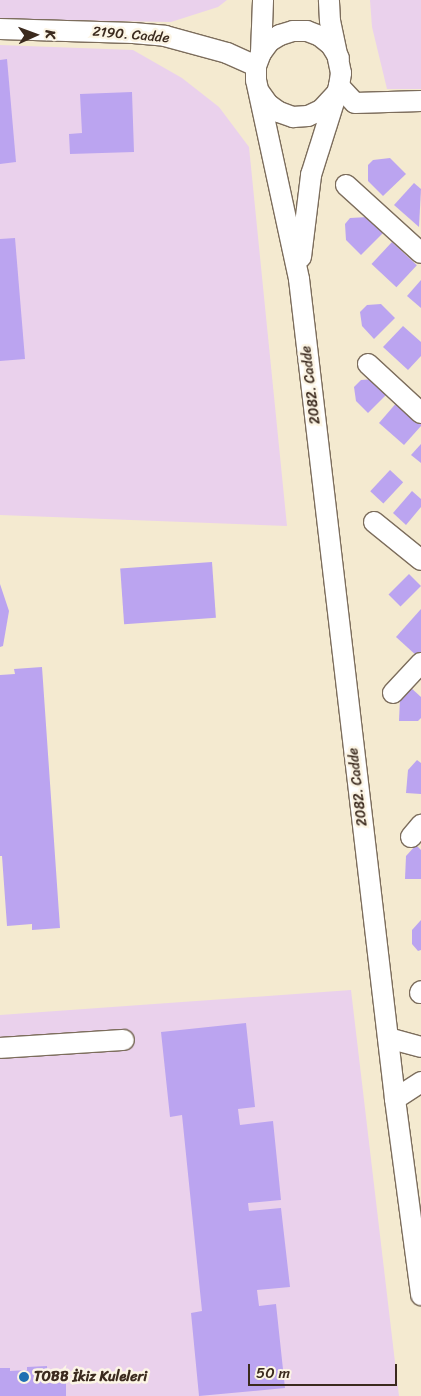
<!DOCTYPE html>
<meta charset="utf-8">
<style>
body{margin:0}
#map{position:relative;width:421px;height:1396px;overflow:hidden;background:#f4ead0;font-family:Sriracha,sans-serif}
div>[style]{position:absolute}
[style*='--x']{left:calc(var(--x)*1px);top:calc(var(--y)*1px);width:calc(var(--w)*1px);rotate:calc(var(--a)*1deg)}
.built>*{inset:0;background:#ead1ec}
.building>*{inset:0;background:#bba4f0;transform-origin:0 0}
.roads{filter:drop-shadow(1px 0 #7c6d5c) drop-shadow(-1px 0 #7c6d5c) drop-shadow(0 1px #7c6d5c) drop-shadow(0 -1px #7c6d5c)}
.minor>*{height:20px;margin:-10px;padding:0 10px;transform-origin:10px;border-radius:10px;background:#fff}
.dots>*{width:14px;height:14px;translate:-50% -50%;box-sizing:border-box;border:2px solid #fcf5e5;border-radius:50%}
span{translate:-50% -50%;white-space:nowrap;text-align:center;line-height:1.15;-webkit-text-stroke:5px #fcf5e5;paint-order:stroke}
.street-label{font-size:14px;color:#3b2a1e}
.poi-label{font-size:14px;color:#3b2a1e;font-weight:700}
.left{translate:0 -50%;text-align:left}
.north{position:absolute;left:10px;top:10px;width:50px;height:50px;-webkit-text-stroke:4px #fcf5e5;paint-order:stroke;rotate:88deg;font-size:14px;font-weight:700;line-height:20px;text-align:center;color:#3b2a1e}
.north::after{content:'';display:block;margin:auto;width:18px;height:22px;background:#3b2a1e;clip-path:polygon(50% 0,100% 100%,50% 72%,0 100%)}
.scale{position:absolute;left:248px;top:1364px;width:149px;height:22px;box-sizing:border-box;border:2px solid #3b2a1e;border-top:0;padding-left:6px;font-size:15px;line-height:18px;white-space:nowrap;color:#3b2a1e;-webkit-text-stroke:4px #fcf5e5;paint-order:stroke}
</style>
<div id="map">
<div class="built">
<i style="clip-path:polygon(0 0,227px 0,218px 7px,171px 22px,0 19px)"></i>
<i style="clip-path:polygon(370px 0,421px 0,421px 89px,387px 89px,372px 27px)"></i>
<i style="clip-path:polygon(0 45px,133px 50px,182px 78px,219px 107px,249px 147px,287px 526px,0 515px)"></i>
<i style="clip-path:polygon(351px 990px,399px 1396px,0 1396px,0 1015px)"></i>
</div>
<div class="building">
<i style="clip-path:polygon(7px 59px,16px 162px,0 164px,0 60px)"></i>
<i style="clip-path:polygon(132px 92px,134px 152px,70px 154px,69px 134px,82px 133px,80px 94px)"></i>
<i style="clip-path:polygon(390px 158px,406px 174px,383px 196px,368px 181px,368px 165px,373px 160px)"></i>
<i style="clip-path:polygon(414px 183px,421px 189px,419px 227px,394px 205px)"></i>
<i style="clip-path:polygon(368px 217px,383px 233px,361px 255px,346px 240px,345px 224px,350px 218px)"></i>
<i style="clip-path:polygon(15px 238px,25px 359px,0 361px,0 239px)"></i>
<i style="left:392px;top:242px;width:34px;height:30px;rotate:43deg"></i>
<i style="clip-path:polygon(421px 280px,421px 308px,407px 296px)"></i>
<i style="clip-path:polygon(381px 304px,395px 318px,374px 339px,362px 326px,360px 312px,367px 305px)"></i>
<i style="clip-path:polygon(403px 326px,421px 342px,421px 356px,408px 370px,383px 347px)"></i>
<i style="clip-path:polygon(375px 379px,389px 392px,368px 413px,356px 401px,354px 387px,361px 380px)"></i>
<i style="clip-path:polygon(398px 401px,421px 422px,421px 426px,404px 445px,379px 423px)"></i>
<i style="clip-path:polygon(421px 444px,421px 463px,411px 455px)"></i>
<i style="left:390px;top:470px;width:18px;height:29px;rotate:43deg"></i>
<i style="clip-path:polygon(412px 491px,421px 499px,421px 507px,406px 525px,393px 513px)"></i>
<i style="left:212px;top:562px;width:56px;height:92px;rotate:86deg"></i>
<i style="left:409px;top:574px;width:17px;height:29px;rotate:45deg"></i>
<i style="clip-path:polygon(0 584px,9px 611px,3px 646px,0 647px)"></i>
<i style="clip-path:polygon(421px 609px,421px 654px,418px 657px,396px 637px)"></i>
<i style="clip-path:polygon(42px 667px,60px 928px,32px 930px,32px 924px,7px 926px,2px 856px,0 856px,0 675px,15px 674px,14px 669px)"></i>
<i style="clip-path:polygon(410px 687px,421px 697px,421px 718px,418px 721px,399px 721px,400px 698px)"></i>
<i style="clip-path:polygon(417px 760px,421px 763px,421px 794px,406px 793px,408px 770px)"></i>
<i style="clip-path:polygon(416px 845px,421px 850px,421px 879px,405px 879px,406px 856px)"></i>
<i style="clip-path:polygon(421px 920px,421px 950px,418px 951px,412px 944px,412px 930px)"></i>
<i style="clip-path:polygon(246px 1023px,255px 1107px,238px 1109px,240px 1125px,273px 1121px,281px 1200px,248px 1203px,249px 1211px,281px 1208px,290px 1287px,257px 1290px,259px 1306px,276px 1304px,285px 1388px,199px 1396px,191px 1313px,202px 1311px,182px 1115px,170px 1117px,161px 1032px)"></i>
<i style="clip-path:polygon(47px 1366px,48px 1383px,66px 1382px,66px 1396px,0 1396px,0 1368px,10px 1368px,10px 1371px,27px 1370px,27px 1367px)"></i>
</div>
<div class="roads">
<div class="minor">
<i style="--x:0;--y:29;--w:133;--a:1.7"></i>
<i style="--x:133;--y:33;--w:32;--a:5"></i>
<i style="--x:165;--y:36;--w:64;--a:15.3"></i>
<i style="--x:227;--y:53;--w:32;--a:24"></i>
<i style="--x:261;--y:53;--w:53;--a:-87.8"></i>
<i style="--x:339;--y:58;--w:15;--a:-122"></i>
<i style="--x:331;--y:45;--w:14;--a:-141"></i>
<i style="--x:320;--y:36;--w:14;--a:-159"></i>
<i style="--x:307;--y:31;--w:14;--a:180"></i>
<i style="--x:293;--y:31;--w:14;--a:163"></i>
<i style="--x:280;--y:35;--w:13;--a:148"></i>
<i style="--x:269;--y:42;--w:14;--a:126"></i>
<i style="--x:261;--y:53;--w:14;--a:111"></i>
<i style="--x:256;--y:66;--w:14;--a:90"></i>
<i style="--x:256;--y:80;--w:204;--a:77.8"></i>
<i style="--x:299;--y:279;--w:826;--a:83.32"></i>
<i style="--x:395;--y:1099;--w:198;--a:82.4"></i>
<i style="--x:339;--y:86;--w:23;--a:47"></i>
<i style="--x:355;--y:103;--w:66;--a:-1.7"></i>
<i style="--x:260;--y:93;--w:14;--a:54"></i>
<i style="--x:268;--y:104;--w:14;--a:36"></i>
<i style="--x:279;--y:112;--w:15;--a:20"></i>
<i style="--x:293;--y:117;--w:15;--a:-4"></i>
<i style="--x:308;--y:116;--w:14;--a:-25"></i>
<i style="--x:321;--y:110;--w:21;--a:-47"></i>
<i style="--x:346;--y:185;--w:101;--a:42.2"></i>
<i style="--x:301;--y:257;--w:83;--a:-83"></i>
<i style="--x:311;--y:175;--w:93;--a:-72.5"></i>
<i style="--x:339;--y:86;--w:13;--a:-81"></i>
<i style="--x:341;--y:73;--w:53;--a:-101.9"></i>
<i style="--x:330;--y:21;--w:21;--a:-93"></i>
<i style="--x:368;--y:364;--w:72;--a:42.8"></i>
<i style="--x:374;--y:522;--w:60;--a:39"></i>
<i style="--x:393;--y:693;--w:41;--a:-47"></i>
<i style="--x:411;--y:837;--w:16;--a:-50"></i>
<i style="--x:420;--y:993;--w:2;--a:-63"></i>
<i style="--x:388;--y:1038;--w:34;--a:15"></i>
<i style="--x:0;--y:1048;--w:124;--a:-3.7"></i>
<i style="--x:395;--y:1099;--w:31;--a:-33"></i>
</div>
</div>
<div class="dots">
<i style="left:24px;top:1377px;background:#1f6fb2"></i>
</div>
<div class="street-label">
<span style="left:131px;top:35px;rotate:5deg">2190. Cadde</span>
<span style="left:311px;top:385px;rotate:-97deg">2082. Cadde</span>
<span style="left:358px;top:787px;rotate:-97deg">2082. Cadde</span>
</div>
<div class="poi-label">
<span class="left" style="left:34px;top:1377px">TOBB İkiz Kuleleri</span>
</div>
<div class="north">K</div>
<div class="scale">50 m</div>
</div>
